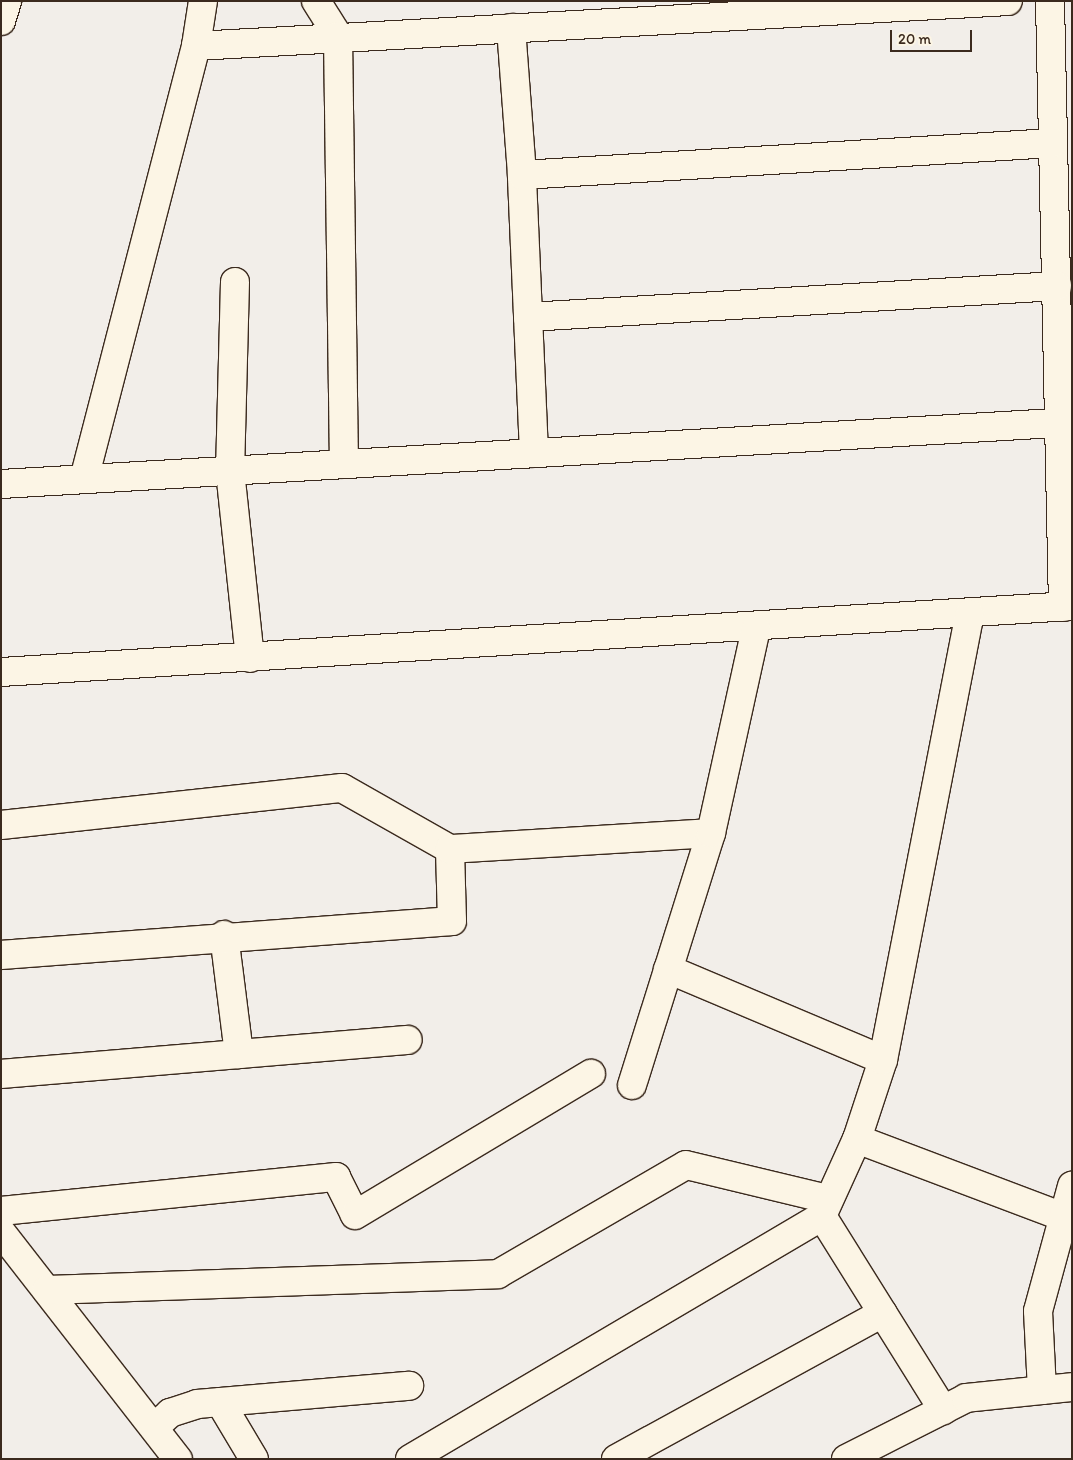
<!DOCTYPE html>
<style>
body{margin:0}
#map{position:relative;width:1073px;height:1460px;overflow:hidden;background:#f2eee9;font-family:Itim,sans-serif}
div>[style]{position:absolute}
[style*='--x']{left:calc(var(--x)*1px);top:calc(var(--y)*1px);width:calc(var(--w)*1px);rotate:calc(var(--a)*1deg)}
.roads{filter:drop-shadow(1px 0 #3b2a1e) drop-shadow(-1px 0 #3b2a1e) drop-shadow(0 1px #3b2a1e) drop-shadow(0 -1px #3b2a1e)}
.street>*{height:28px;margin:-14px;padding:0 14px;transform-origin:14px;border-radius:14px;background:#fcf5e5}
span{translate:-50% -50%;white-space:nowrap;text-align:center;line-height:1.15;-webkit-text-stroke:4px #fcf5e5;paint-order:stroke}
.frame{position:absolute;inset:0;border:2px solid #3b2a1e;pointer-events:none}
.scale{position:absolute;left:890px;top:30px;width:82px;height:22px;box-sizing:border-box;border:2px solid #3b2a1e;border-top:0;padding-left:6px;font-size:15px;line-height:18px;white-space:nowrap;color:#3b2a1e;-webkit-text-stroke:4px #fcf5e5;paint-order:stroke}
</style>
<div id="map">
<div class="roads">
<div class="street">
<i style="--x:316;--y:1;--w:41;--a:57.8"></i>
<i style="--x:338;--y:36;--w:428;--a:89.2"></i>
<i style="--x:1050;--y:1;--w:606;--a:88.77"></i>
<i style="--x:1;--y:21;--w:21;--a:-73"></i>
<i style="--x:511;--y:28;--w:147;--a:85.7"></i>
<i style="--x:196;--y:46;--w:813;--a:-3.17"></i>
<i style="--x:235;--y:282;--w:189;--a:91.5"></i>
<i style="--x:230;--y:471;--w:188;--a:83.9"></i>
<i style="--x:528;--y:317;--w:530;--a:-3.35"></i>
<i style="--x:534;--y:453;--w:278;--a:-92.5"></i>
<i style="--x:522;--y:175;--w:532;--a:-3.45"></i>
<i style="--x:84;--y:479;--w:447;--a:-75.5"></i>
<i style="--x:196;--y:46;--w:46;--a:-81.2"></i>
<i style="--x:1;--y:484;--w:1073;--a:-3.31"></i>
<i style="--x:1;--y:672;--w:1073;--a:-3.53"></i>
<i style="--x:1;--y:825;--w:343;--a:-6.2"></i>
<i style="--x:342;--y:788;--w:124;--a:29.5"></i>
<i style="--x:224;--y:935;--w:120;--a:82.8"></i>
<i style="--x:1;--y:955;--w:452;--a:-4.3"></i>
<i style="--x:452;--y:921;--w:72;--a:-91.6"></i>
<i style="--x:450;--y:849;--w:261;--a:-3.5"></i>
<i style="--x:668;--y:969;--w:233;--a:22.9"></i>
<i style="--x:1;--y:1074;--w:408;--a:-4.8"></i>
<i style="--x:632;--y:1085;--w:264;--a:-72.6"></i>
<i style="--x:711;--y:833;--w:209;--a:-77.6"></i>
<i style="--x:857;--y:1139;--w:218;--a:20.7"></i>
<i style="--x:1;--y:1211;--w:337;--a:-5.8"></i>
<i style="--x:336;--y:1177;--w:42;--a:63.4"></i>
<i style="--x:355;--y:1215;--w:275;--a:-30.9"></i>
<i style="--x:822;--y:1216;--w:229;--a:58"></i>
<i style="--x:1;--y:1232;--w:288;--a:52.1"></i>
<i style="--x:47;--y:1290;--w:451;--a:-2"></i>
<i style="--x:498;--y:1274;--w:217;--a:-30.1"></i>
<i style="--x:686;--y:1165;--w:146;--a:13.5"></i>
<i style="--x:1042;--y:1390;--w:79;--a:-92.9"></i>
<i style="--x:1038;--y:1311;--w:130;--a:-74.8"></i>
<i style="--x:220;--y:1402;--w:66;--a:59.2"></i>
<i style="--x:155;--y:1427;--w:21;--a:-43"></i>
<i style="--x:170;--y:1413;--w:28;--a:-18"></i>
<i style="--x:197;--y:1404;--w:213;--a:-4.9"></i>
<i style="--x:410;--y:1459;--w:478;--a:-30.5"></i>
<i style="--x:822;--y:1216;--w:85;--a:-65.6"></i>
<i style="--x:857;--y:1139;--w:83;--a:-71.8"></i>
<i style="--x:883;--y:1060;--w:454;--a:-79"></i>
<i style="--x:616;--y:1459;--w:304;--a:-28.7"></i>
<i style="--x:846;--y:1459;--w:135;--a:-26.9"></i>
<i style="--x:966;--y:1398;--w:107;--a:-5.9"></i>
</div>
</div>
<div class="frame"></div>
<div class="scale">20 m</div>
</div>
